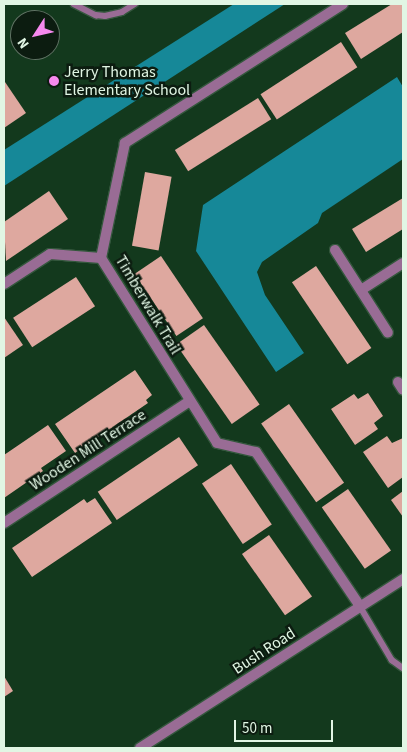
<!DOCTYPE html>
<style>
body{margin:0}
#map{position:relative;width:407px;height:752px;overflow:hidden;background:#13391d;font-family:"Source Sans 3",sans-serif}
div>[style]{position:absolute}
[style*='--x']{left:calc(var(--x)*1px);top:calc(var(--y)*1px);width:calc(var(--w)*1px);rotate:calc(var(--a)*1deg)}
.water>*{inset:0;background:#168898}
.building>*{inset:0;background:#dea89f;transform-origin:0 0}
.roads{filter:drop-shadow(1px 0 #34573d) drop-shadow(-1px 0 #34573d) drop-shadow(0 1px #34573d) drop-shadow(0 -1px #34573d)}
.service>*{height:5.5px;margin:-2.75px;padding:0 2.75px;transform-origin:2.75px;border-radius:2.75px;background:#996c95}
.minor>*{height:10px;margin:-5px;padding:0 5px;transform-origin:5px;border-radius:5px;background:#996c95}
.dots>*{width:14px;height:14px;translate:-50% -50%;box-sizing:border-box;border:2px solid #0c1c10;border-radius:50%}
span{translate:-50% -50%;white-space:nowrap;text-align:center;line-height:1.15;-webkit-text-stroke:5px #0c1c10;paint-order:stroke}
.poi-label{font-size:16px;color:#e1f6e4}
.left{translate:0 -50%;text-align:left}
.street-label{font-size:16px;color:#e1f6e4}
.frame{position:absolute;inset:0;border:5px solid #e1f6e4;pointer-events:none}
.north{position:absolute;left:10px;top:10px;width:50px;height:50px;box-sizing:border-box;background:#0c1c10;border:1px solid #617365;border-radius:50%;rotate:235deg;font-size:14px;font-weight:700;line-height:20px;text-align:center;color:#e1f6e4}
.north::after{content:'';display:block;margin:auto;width:18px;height:22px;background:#f689ee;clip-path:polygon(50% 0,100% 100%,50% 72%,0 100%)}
.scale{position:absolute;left:234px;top:720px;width:99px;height:22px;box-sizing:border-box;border:2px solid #e1f6e4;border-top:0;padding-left:6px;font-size:15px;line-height:18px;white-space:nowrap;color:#e1f6e4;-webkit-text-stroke:4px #0c1c10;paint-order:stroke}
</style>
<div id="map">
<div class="water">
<i style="clip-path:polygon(234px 4px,285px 4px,4px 186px,4px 150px)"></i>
<i style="clip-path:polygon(397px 77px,403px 87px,403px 159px,322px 213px,318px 223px,262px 262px,257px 272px,265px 295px,304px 353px,276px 372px,196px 251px,203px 205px)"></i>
</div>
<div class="building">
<i style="clip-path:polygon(392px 4px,403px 4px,403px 32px,361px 59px,345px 33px)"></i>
<i style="left:341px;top:42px;width:30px;height:96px;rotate:57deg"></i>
<i style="clip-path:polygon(5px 82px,26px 113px,4px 128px,4px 83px)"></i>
<i style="left:258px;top:98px;width:25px;height:98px;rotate:58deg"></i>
<i style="left:145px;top:172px;width:27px;height:75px;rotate:10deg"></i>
<i style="clip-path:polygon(49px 191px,68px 219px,6px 261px,4px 222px)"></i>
<i style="clip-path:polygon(403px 198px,403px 229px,366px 252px,352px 229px)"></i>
<i style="left:161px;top:256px;width:75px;height:32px;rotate:56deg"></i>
<i style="left:316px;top:266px;width:99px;height:29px;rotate:56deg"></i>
<i style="left:76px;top:277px;width:35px;height:75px;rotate:57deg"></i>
<i style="clip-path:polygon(4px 317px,23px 345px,4px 358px)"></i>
<i style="left:204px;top:325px;width:97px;height:34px;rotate:55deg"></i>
<i style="clip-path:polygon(135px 370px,152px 395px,146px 400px,148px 403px,75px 453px,55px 424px)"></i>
<i style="clip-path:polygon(368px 393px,383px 416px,374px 423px,378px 429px,355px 445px,331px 409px,354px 394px,358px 399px)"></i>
<i style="left:289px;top:404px;width:96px;height:34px;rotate:55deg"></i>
<i style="clip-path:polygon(48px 425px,66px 451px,41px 468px,43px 471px,4px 498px,4px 455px)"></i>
<i style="clip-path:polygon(387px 436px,392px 443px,403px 438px,403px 477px,388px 488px,363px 452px)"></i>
<i style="left:179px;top:437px;width:34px;height:98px;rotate:56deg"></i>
<i style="left:231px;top:464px;width:73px;height:35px;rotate:56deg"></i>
<i style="left:348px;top:489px;width:75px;height:32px;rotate:55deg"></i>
<i style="clip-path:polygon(403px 491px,403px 517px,391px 500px)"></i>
<i style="clip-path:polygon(95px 498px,112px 523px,32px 577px,12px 548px,84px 499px,87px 503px)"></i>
<i style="left:269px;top:535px;width:75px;height:33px;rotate:55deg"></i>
<i style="clip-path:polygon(4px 676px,13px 691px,4px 697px)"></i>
</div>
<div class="roads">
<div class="service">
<i style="--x:74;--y:4;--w:25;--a:27"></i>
<i style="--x:96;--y:15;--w:9;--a:6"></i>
<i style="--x:105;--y:16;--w:17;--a:-13"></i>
<i style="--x:122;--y:12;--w:15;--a:-32"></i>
<i style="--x:360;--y:606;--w:63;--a:59.3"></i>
<i style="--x:392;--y:660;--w:14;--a:36"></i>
</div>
<div class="minor">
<i style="--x:343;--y:4;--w:259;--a:147.5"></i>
<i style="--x:125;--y:143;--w:117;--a:101.8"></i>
<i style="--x:101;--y:258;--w:218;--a:57.9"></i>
<i style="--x:217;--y:443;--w:40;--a:13"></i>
<i style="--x:256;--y:452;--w:186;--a:56"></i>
<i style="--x:335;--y:250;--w:98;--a:57.4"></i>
<i style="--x:4;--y:284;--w:55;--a:-33.1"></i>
<i style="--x:50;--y:254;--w:51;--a:4.5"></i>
<i style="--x:361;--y:290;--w:50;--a:-32.7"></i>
<i style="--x:398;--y:382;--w:9;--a:58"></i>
<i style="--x:4;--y:523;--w:220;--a:-33.3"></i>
<i style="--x:140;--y:748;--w:313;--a:-32.7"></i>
</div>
</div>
<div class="dots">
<i style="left:54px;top:81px;background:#f689ee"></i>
</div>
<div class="poi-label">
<span class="left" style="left:64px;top:81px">Jerry Thomas<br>Elementary School</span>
</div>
<div class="street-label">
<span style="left:148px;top:305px;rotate:59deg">Timberwalk Trail</span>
<span style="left:88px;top:450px;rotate:-33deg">Wooden Mill Terrace</span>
<span style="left:264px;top:651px;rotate:-33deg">Bush Road</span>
</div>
<div class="frame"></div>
<div class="north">N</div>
<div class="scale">50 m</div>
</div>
